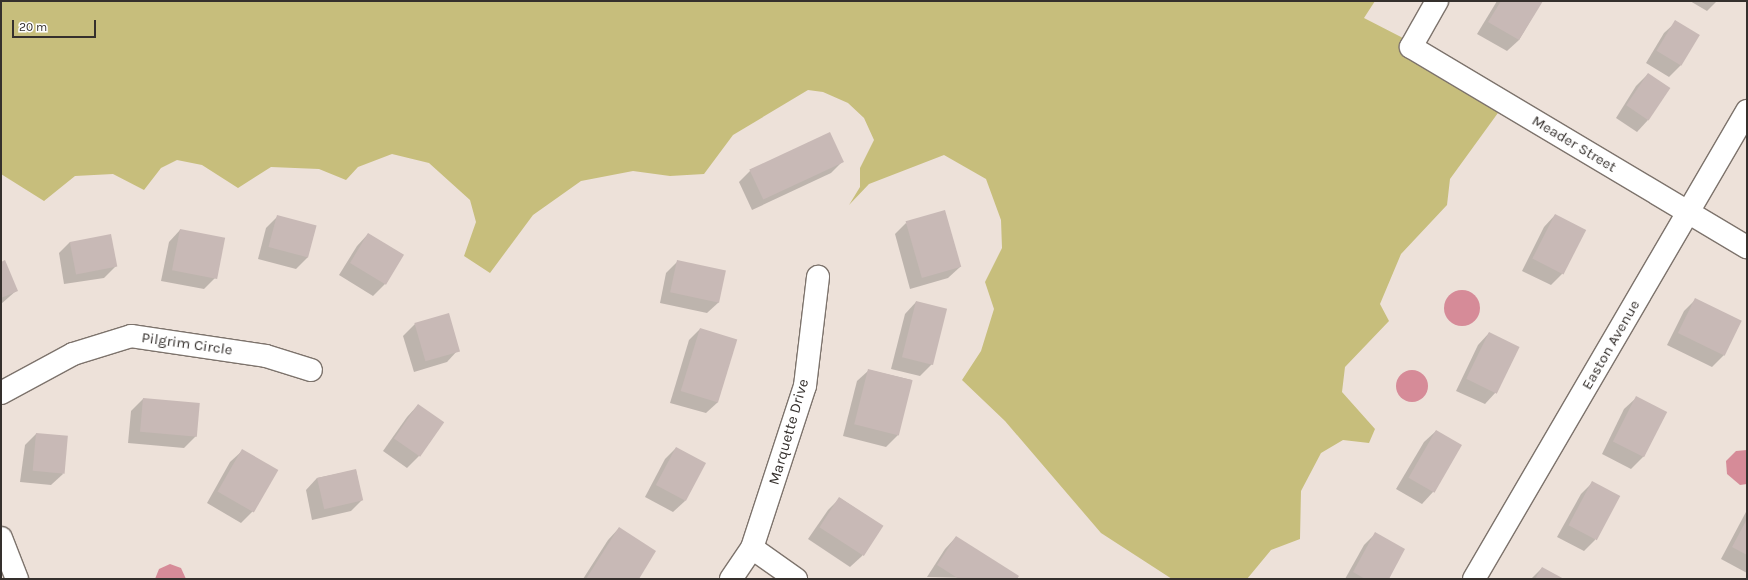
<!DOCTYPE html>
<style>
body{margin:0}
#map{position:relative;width:1748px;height:580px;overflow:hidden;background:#ede1d9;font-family:Karla,sans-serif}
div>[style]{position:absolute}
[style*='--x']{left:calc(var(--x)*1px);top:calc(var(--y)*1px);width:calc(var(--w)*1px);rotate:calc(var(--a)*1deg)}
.green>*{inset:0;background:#c7be7c}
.water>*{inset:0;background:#d68b98}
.round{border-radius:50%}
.shadow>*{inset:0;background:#0003}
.building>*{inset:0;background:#c8b9b6;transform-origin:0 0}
.roads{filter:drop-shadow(1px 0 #7d736c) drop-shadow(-1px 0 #7d736c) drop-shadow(0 1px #7d736c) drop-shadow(0 -1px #7d736c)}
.minor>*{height:22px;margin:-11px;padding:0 11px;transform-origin:11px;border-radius:11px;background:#fff}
span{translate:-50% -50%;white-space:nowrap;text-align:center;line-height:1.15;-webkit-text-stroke:3.5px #fff;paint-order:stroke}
.street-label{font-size:15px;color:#35302d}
.frame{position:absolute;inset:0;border:2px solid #35302d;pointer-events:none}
.scale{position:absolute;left:12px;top:20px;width:84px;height:18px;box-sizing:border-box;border:2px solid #35302d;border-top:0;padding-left:5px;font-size:12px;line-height:14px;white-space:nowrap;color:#35302d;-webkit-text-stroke:3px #fff;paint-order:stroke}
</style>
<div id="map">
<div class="green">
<i style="clip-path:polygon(1px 1px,1375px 1px,1364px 18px,1401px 37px,1503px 106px,1450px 179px,1447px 205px,1401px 254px,1380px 304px,1389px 321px,1345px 367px,1342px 392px,1375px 429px,1369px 443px,1343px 440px,1321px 453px,1301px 491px,1300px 539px,1271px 550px,1247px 579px,1172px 579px,1101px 533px,1005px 421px,962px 380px,981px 351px,994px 309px,985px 282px,1002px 248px,1001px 220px,986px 179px,944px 155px,869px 184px,849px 205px,860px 187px,860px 168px,874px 140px,864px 118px,848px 103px,823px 92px,808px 90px,733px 135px,704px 174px,670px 176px,633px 171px,581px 181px,533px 215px,490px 273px,464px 256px,476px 222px,470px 200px,429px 163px,392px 154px,358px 167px,346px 180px,319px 169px,271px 167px,238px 188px,202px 165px,177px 160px,161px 168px,144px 190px,113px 174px,75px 176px,44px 201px,1px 174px)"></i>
</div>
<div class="water">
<i class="round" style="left:1444px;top:290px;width:36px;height:36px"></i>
<i class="round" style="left:1396px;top:370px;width:32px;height:32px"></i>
<i style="clip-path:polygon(1747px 450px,1747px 484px,1740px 485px,1727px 474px,1726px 461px,1736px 451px)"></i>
<i style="clip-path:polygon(170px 564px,181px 568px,186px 579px,155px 579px,159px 569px)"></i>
</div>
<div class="shadow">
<i style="clip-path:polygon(1497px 1px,1542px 1px,1519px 40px,1507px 51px,1477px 34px)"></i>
<i style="clip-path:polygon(1690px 1px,1717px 1px,1707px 11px)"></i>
<i style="clip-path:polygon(1676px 22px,1681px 65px,1669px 77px,1646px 63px,1664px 33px)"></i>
<i style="clip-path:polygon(1648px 74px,1648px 120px,1637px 132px,1616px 118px,1636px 86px)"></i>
<i style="clip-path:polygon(842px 162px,831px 173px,752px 210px,739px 182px,750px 171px)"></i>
<i style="clip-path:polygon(1555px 215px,1562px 274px,1551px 285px,1522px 271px,1544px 227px)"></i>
<i style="clip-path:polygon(277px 217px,308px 257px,296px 269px,258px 259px,266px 228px)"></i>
<i style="clip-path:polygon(906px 223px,960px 267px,948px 278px,910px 289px,895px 234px)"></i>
<i style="clip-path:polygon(180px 230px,216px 277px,204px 289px,161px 281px,169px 242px)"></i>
<i style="clip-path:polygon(368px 234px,403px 255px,385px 284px,373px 296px,339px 275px,357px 246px)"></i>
<i style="clip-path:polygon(70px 242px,116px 266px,104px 278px,64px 284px,59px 253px)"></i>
<i style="clip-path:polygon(678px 261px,719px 302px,707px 313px,660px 303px,666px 273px)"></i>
<i style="clip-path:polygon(1px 263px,17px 290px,1px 304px)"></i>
<i style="clip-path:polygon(1696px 299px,1724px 355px,1712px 367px,1667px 345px,1684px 311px)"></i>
<i style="clip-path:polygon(916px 302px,932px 364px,920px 376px,891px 369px,905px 314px)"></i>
<i style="clip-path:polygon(415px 324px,458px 350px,447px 362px,414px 372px,403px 336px)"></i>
<i style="clip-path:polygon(700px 329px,718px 402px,706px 413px,670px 403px,689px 340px)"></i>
<i style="clip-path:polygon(1489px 333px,1496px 392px,1485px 404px,1456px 391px,1478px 345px)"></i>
<i style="clip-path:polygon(869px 370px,912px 380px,898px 435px,886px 447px,843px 436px,857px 381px)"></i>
<i style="clip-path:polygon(1636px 398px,1643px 457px,1631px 469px,1602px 454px,1624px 409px)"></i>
<i style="clip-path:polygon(143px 399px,196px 436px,184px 448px,128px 443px,131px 411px)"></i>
<i style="clip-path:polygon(418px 405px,419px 456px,407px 468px,383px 451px,407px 417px)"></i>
<i style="clip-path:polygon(1436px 431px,1433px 492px,1422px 504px,1396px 489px,1424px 442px)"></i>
<i style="clip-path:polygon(36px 434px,63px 474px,51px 485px,20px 482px,25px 445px)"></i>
<i style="clip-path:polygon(676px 448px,685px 501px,673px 512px,645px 497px,665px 459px)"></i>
<i style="clip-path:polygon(242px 451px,253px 511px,241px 523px,207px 503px,230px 462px)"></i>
<i style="clip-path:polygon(356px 470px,362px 500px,351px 511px,312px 520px,306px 490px,317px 478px)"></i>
<i style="clip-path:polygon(1593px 482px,1595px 540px,1584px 551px,1557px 537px,1581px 494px)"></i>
<i style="clip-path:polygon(840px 498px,882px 526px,862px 556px,850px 567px,808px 539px,828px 510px)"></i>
<i style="clip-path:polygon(1747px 510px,1747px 573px,1721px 559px)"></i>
<i style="clip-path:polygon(619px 528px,637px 579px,583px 579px,608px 540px)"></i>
<i style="clip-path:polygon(1375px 534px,1388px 579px,1345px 579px,1364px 545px)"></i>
<i style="clip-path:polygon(956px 537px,1016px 579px,927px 577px,945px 549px)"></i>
<i style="clip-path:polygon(1542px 568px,1562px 579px,1531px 579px)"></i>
</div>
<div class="building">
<i style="clip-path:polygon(1501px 1px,1543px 1px,1519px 40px,1488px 22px)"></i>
<i style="left:1675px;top:20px;width:29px;height:36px;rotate:31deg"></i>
<i style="left:1648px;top:73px;width:27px;height:39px;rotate:34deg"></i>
<i style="left:830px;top:132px;width:33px;height:89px;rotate:65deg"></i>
<i style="left:945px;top:210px;width:59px;height:41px;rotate:74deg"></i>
<i style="left:1555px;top:214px;width:35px;height:50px;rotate:27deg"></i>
<i style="left:277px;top:215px;width:41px;height:33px;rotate:15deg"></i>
<i style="left:180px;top:229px;width:46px;height:42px;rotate:11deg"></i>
<i style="left:368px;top:233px;width:42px;height:35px;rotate:31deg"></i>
<i style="left:111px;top:234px;width:33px;height:42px;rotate:79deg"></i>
<i style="clip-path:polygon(5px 260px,18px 291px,1px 298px,1px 262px)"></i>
<i style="left:677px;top:260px;width:50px;height:33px;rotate:12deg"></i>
<i style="left:1695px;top:298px;width:52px;height:39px;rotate:26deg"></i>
<i style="left:916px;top:301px;width:32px;height:58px;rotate:14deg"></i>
<i style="left:449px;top:313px;width:40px;height:36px;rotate:74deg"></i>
<i style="left:700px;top:328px;width:39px;height:66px;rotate:17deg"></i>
<i style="left:1489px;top:332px;width:34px;height:52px;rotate:26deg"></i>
<i style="left:868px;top:369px;width:46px;height:57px;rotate:14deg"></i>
<i style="left:1636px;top:396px;width:35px;height:51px;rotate:27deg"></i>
<i style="left:143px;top:398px;width:57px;height:34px;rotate:5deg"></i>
<i style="left:418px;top:404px;width:32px;height:42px;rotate:35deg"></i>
<i style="left:1436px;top:430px;width:30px;height:55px;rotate:30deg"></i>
<i style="left:36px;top:433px;width:32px;height:38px;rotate:5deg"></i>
<i style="left:676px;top:447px;width:34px;height:43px;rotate:28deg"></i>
<i style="left:242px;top:449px;width:42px;height:49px;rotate:30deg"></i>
<i style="left:356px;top:469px;width:32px;height:40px;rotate:77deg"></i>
<i style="left:1592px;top:481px;width:32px;height:50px;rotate:28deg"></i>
<i style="left:839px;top:497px;width:53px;height:36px;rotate:33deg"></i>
<i style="clip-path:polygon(1747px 519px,1747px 555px,1732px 547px)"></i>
<i style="clip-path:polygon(619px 527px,656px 551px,639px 579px,586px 579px)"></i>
<i style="clip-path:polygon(1375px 532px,1405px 549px,1389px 579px,1365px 579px,1353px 572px)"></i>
<i style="clip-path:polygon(956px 536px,1019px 576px,1017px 579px,959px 579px,937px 565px)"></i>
<i style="clip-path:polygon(1542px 567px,1564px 579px,1535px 579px)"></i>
</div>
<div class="roads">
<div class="minor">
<i style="--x:1437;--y:1;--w:53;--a:119.5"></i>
<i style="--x:1411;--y:47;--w:391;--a:30.8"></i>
<i style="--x:1;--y:393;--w:82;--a:-28.4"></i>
<i style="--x:73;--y:354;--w:61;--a:-17.2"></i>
<i style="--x:131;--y:336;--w:136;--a:8.4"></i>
<i style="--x:266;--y:356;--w:47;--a:17.3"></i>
<i style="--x:1;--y:538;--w:44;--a:68.7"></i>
<i style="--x:752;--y:548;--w:54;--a:35.2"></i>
<i style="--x:731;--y:579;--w:37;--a:-56"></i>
<i style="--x:752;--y:548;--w:170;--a:-71.9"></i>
<i style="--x:805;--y:386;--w:110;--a:-83.2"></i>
<i style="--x:1474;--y:579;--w:542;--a:-59.74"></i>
</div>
</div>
<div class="street-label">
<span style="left:1574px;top:144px;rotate:31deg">Meader Street</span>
<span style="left:187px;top:344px;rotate:8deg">Pilgrim Circle</span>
<span style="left:1611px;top:345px;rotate:-60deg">Easton Avenue</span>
<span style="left:789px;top:432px;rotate:-74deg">Marquette Drive</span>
</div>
<div class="frame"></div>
<div class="scale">20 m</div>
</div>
